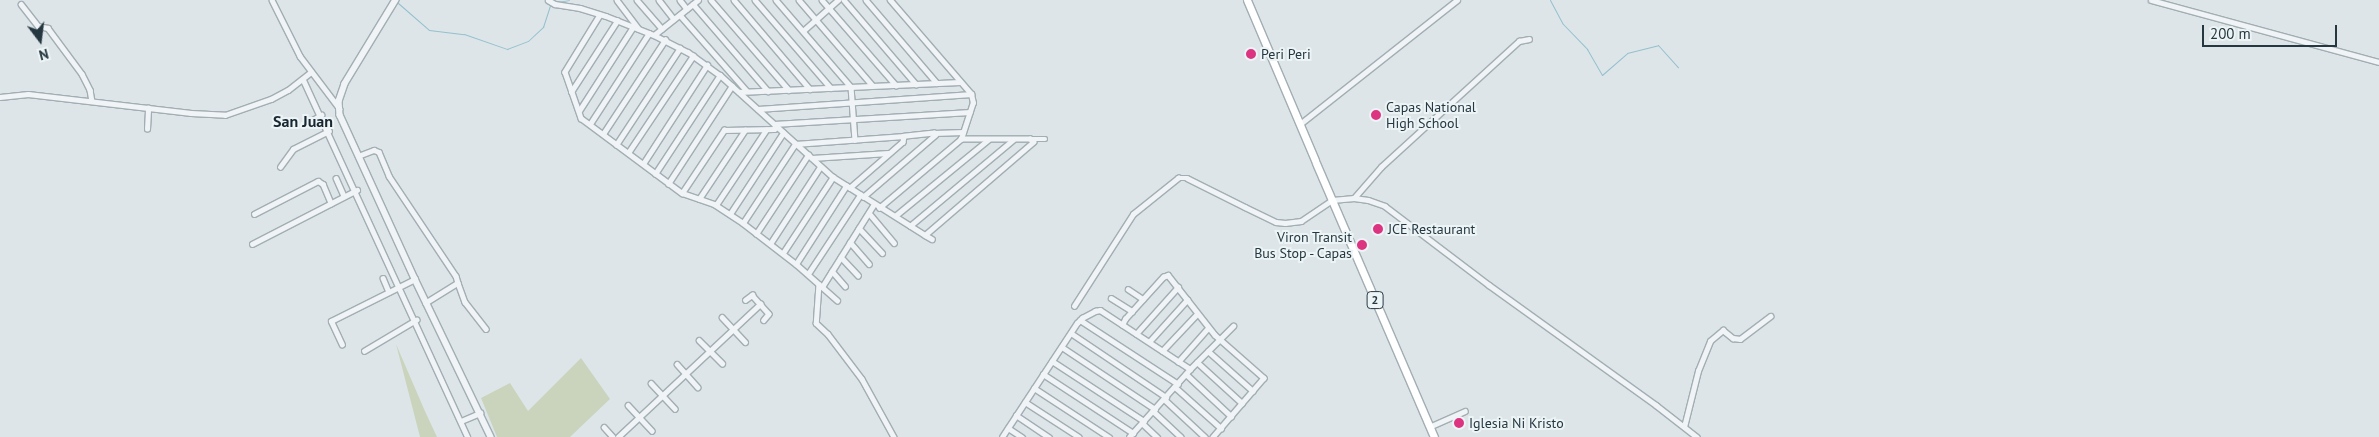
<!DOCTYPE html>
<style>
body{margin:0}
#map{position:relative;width:2379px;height:437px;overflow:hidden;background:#dde5e9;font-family:"PT Sans",sans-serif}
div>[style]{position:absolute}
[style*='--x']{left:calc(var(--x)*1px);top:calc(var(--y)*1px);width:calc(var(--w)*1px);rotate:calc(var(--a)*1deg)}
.green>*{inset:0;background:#cad4bd}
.stream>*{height:1px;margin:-0.5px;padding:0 0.5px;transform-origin:0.5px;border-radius:0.5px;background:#94c1cd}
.roads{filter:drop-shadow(1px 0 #a2aeb3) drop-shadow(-1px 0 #a2aeb3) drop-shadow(0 1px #a2aeb3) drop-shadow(0 -1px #a2aeb3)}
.minor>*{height:4.5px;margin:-2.25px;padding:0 2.25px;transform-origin:2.25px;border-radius:2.25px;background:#f0f4f7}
.tertiary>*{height:5.5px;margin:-2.75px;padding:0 2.75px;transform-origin:2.75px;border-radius:2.75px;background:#f0f4f7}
.trunk>*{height:7px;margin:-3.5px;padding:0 3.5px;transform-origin:3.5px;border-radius:3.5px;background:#fff}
.dots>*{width:14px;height:14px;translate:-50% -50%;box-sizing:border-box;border:2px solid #edf4f6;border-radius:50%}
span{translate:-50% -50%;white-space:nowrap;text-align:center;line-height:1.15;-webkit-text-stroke:4px #edf4f6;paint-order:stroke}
.shield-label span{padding:1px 4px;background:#edf4f6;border:1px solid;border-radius:4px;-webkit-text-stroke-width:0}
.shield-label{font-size:12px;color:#253841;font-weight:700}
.poi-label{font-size:14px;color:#253841}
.left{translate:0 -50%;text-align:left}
.right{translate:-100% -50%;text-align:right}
.quarter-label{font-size:16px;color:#182832;font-weight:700}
.north{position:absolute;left:15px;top:15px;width:50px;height:50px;-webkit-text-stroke:4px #edf4f6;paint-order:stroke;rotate:165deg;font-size:14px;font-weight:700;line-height:20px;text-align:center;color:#253841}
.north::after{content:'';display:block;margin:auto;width:18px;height:22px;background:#253841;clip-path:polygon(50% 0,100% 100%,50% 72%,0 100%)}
.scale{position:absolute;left:2202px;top:25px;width:135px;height:22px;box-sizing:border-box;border:2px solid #253841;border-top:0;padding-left:6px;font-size:15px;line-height:18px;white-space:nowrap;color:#253841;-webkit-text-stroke:4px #edf4f6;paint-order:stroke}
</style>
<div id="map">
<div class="green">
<i style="clip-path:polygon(396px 344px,424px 409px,437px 437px,420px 437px)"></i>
<i style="clip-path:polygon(581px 358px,610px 399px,570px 437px,497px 437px,481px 398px,510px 383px,528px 411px)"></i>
</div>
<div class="stream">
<i style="--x:1550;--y:0;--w:27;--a:62"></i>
<i style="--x:1563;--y:24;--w:35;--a:46"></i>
<i style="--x:1587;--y:49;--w:30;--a:60"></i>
<i style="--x:1602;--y:75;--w:33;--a:-41"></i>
<i style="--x:1627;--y:53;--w:32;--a:-14"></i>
<i style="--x:1658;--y:45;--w:30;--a:48"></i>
<i style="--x:557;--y:2;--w:12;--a:-9"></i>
<i style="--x:398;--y:3;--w:41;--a:41.1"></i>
<i style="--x:429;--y:30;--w:35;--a:7"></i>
<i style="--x:464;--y:34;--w:46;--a:19.2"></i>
<i style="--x:507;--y:49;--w:22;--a:-21"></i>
<i style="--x:528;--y:41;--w:21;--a:-43"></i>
<i style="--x:543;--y:27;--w:25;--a:-72"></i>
</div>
<div class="roads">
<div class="minor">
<i style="--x:272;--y:0;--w:63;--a:63.4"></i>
<i style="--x:300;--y:56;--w:66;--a:53"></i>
<i style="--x:548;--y:0;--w:8;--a:30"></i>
<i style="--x:555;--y:4;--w:25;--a:9"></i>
<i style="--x:580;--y:8;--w:27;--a:17"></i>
<i style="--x:606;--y:16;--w:52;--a:21.6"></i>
<i style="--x:654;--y:35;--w:38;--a:27"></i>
<i style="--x:688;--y:52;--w:39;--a:36"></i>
<i style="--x:720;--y:75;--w:152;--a:42.1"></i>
<i style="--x:833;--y:177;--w:109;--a:32.2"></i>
<i style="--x:925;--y:235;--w:143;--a:-40.7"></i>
<i style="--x:1033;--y:142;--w:4;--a:-135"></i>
<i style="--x:1030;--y:139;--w:69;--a:180"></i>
<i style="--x:961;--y:139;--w:38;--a:-72"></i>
<i style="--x:973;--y:103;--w:9;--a:-103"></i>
<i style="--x:971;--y:94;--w:124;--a:-130.8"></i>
<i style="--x:617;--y:0;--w:36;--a:53"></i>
<i style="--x:637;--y:0;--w:38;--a:49"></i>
<i style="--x:659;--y:0;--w:24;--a:52"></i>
<i style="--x:680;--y:0;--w:11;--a:52"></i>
<i style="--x:711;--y:0;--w:119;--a:49.1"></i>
<i style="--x:734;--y:0;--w:117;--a:49.5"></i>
<i style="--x:755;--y:0;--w:116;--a:49.2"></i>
<i style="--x:776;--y:0;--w:115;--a:49.2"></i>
<i style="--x:851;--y:87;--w:53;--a:85.7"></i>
<i style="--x:799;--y:0;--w:113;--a:49.3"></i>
<i style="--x:822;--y:0;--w:113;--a:49"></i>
<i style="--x:844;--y:0;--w:111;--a:49.4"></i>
<i style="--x:866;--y:0;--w:109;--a:49.5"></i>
<i style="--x:2151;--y:0;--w:236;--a:15.2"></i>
<i style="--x:21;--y:4;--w:28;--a:52"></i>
<i style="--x:38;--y:26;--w:10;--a:11"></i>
<i style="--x:48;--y:28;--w:57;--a:53.5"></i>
<i style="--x:82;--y:74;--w:18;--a:63"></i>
<i style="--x:90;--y:90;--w:11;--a:80"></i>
<i style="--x:693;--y:4;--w:115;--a:49.2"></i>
<i style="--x:600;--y:15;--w:67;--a:121.6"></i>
<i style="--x:565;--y:72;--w:49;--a:70.8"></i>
<i style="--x:581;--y:118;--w:126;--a:36.6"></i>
<i style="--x:682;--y:193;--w:34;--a:19"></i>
<i style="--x:714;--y:204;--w:35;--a:33"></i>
<i style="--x:743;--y:223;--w:67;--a:37.7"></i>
<i style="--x:796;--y:264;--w:55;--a:41.3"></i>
<i style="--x:680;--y:15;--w:101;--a:48.6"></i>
<i style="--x:803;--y:31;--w:47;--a:-41.5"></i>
<i style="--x:654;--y:35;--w:56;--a:-38.5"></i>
<i style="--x:303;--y:79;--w:394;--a:65.3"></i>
<i style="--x:571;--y:92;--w:85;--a:-57.1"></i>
<i style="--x:739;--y:92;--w:221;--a:-2.6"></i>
<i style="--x:0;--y:97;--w:28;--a:-6"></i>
<i style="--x:28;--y:94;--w:164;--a:6.6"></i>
<i style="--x:191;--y:113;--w:34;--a:3"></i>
<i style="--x:225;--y:115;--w:49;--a:-19.2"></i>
<i style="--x:271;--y:99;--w:19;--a:-28"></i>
<i style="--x:288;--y:90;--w:29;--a:-38"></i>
<i style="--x:758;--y:109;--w:214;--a:-4"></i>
<i style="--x:579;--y:111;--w:100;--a:-57.3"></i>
<i style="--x:311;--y:121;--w:12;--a:-31"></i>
<i style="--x:590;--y:124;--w:108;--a:-57"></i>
<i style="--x:774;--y:124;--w:196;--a:-3.5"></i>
<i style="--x:1300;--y:124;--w:200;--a:-38.3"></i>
<i style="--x:147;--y:129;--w:21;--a:-87"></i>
<i style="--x:934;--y:133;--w:29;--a:-2"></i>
<i style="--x:603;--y:134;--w:113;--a:-56.6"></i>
<i style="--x:1032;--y:139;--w:13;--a:0"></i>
<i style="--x:616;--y:145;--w:116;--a:-56.6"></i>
<i style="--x:628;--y:153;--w:117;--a:-56.2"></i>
<i style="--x:358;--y:156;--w:17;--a:-21"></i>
<i style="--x:374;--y:150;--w:5;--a:22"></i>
<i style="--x:379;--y:152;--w:26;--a:67"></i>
<i style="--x:389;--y:176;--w:120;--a:56.2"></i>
<i style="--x:456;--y:276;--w:7;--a:74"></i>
<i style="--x:458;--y:283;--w:38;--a:148"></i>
<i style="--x:812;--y:158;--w:76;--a:-3.8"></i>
<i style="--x:643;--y:164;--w:118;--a:-57.1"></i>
<i style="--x:280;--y:167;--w:22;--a:-54"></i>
<i style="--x:293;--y:149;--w:40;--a:-26.6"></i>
<i style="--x:655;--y:174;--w:118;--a:-56.7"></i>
<i style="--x:336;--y:178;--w:20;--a:66"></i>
<i style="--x:668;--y:184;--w:117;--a:-56.9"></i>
<i style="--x:682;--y:193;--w:76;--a:-56.3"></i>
<i style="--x:724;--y:130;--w:50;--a:-1.1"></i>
<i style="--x:774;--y:129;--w:4;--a:-34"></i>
<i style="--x:863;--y:197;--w:95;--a:-40.7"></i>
<i style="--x:935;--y:135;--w:2;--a:-117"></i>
<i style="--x:934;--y:133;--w:30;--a:174"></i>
<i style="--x:1354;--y:198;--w:41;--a:-48.9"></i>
<i style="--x:1381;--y:167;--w:187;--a:-42.4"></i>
<i style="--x:1519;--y:41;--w:10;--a:-11"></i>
<i style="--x:699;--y:199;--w:83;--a:-56.3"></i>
<i style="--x:716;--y:205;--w:90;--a:-56.3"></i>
<i style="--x:879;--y:208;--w:107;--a:-40.1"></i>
<i style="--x:869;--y:213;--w:39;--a:50"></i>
<i style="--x:254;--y:214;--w:72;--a:-27.3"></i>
<i style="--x:318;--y:181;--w:6;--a:31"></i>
<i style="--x:323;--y:184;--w:21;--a:67"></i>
<i style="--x:730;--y:214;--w:97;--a:-56.8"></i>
<i style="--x:895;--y:216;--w:120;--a:-39.3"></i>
<i style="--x:743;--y:223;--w:95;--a:-56.6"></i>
<i style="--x:795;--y:144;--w:109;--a:-4.2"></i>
<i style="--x:904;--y:136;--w:6;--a:99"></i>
<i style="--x:903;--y:142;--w:70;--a:139"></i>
<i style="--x:910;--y:226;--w:134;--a:-39.9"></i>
<i style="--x:859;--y:228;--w:34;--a:47"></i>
<i style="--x:756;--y:234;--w:95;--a:-56.6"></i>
<i style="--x:925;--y:235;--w:8;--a:30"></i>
<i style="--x:850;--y:242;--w:29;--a:49"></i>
<i style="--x:252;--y:244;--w:118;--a:-27.2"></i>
<i style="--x:770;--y:244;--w:92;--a:-57"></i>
<i style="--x:783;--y:253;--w:91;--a:-56.7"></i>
<i style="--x:841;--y:257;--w:25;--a:47"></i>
<i style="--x:796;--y:264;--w:93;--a:-57.3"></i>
<i style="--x:832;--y:271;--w:20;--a:49"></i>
<i style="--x:808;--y:274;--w:95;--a:-56.6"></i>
<i style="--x:383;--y:278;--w:15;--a:67"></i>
<i style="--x:458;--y:283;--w:20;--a:70"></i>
<i style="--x:465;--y:302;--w:34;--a:52"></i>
<i style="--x:819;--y:284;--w:39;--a:94"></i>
<i style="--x:816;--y:323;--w:16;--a:43"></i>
<i style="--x:828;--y:334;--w:56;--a:52.9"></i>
<i style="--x:862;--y:379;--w:66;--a:61.1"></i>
<i style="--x:822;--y:287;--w:98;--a:-57.9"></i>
<i style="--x:1128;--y:289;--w:18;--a:34"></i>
<i style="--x:1111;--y:298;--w:25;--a:32"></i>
<i style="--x:745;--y:300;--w:9;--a:-36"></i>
<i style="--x:752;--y:295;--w:25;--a:48"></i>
<i style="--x:769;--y:314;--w:8;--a:130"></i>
<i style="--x:1074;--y:306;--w:109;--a:-57.3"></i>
<i style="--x:1133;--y:214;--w:58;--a:-38.7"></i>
<i style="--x:1178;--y:178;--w:9;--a:0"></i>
<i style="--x:1187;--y:178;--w:65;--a:26.6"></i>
<i style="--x:1245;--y:207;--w:34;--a:26"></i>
<i style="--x:1276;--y:222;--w:9;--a:6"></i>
<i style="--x:1285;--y:223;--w:16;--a:-7"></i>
<i style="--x:1301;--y:221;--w:37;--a:-34"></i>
<i style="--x:1332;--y:200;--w:22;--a:-5"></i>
<i style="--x:1354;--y:198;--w:14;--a:8"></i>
<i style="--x:1368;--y:200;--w:18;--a:19"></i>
<i style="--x:1385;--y:206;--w:131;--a:37.2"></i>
<i style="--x:1489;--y:285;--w:206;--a:35.7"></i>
<i style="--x:1656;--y:405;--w:52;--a:38"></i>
<i style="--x:722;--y:317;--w:34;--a:47"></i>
<i style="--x:1080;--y:320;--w:117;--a:33.1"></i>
<i style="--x:1122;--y:325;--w:7;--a:-63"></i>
<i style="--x:1125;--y:319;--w:57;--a:-47.9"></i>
<i style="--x:1163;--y:277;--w:5;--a:-22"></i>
<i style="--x:1168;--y:275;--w:76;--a:51.9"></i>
<i style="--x:1215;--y:335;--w:65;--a:41.3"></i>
<i style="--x:1264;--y:378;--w:78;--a:130.8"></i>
<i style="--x:1071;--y:333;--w:115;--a:34"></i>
<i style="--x:1136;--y:334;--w:63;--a:-48.2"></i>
<i style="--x:699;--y:340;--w:33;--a:45"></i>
<i style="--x:1149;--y:342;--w:57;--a:-47.9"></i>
<i style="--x:342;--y:345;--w:26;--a:-115"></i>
<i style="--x:331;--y:321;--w:94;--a:-26.6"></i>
<i style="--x:1062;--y:347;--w:112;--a:33.7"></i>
<i style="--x:364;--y:351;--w:61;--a:-30.8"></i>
<i style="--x:1162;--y:351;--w:51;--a:-46.6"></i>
<i style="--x:1208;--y:351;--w:60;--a:41.6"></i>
<i style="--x:1052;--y:361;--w:110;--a:33.1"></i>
<i style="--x:1178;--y:362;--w:45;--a:-48.6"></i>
<i style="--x:1197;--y:362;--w:61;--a:42.3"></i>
<i style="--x:677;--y:364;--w:31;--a:48"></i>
<i style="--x:1043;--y:374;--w:108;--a:33.2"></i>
<i style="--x:1186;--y:374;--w:62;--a:43"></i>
<i style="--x:651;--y:383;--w:35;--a:47"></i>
<i style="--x:1175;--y:387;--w:62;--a:41.7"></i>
<i style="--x:1034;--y:388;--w:90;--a:33.2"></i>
<i style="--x:1164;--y:399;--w:56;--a:42.8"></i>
<i style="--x:1025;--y:402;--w:64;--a:32.9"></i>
<i style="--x:628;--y:405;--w:35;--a:47"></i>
<i style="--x:1153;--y:411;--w:38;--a:43"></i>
<i style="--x:1016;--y:415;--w:40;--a:34"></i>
<i style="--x:461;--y:421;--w:21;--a:-23"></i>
<i style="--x:1142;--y:423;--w:21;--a:43"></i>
<i style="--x:604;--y:427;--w:13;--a:48"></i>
<i style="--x:1429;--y:427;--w:39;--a:-24"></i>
<i style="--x:1684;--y:427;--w:58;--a:-76"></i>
<i style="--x:1698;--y:371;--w:32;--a:-68"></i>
<i style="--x:1710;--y:341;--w:17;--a:-40"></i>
<i style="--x:1723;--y:330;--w:13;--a:39"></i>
<i style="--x:1733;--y:338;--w:7;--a:8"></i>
<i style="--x:1740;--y:339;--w:38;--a:-37"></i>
<i style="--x:1008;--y:428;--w:17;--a:33"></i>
<i style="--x:618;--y:437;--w:195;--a:-43.1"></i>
<i style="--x:1002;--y:437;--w:136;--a:-56.7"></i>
<i style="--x:1077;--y:323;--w:7;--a:-45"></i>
<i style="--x:1082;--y:318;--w:15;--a:-28"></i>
<i style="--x:1095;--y:311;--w:5;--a:-11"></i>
<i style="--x:1100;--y:310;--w:108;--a:33.2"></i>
<i style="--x:1129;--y:437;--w:91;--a:-48.1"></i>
<i style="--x:1190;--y:369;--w:61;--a:-45"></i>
</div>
<div class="tertiary">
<i style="--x:396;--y:0;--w:98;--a:121.3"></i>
<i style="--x:345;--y:84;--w:18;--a:109"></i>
<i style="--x:339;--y:101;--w:14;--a:86"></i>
<i style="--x:340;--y:115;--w:180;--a:65.4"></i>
<i style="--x:415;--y:279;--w:175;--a:64.3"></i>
</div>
<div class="trunk">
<i style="--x:1247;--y:0;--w:174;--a:67"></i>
<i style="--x:1316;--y:163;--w:298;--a:66.7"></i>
</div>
</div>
<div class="dots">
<i style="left:1251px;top:54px;background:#dc3480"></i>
<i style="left:1376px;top:115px;background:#dc3480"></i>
<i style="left:1378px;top:229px;background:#dc3480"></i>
<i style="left:1362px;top:245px;background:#dc3480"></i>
<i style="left:1459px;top:423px;background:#dc3480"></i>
</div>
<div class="shield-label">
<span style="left:1375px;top:300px">2</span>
</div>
<div class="poi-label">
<span class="left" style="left:1261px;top:54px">Peri Peri</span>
<span class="left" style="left:1386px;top:115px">Capas National<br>High School</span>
<span class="left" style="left:1388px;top:229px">JCE Restaurant</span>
<span class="right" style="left:1352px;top:245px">Viron Transit<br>Bus Stop - Capas</span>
<span class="left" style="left:1469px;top:423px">Iglesia Ni Kristo</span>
</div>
<div class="quarter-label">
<span style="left:303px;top:121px">San Juan</span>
</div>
<div class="north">N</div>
<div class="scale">200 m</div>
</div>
